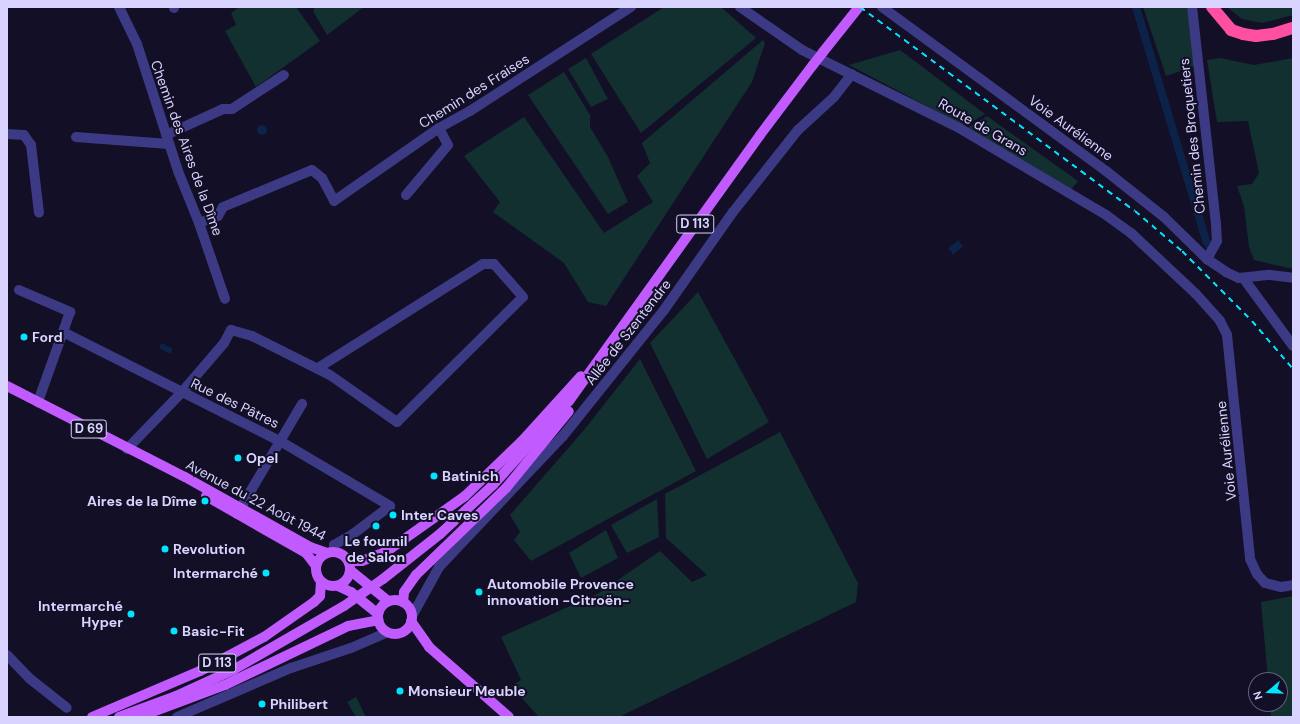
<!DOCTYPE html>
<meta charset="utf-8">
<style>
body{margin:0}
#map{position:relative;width:1300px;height:724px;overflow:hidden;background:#130f26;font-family:"DM Sans",sans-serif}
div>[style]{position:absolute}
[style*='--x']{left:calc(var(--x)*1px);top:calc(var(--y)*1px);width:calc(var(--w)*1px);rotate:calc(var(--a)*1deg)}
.green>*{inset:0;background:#12302f}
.water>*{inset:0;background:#0c2248;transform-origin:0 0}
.round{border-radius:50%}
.canal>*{height:8px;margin:-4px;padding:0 4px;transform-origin:4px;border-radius:4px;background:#0c2248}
.minor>*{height:10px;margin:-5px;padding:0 5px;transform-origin:5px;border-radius:5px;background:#3d3a85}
.major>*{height:10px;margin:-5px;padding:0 5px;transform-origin:5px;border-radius:5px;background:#c25bff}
.major>.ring{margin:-5px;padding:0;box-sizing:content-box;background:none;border:10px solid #c25bff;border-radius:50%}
.highway>*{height:12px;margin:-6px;padding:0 6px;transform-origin:6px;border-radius:6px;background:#ff4fa3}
.rail>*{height:2px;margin-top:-1px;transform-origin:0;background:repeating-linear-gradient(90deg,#00e5ff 0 6px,transparent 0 11px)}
.major-bridge>*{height:10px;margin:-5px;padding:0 5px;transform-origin:5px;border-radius:5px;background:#c25bff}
.dots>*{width:11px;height:11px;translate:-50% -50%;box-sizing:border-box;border:2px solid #130f26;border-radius:50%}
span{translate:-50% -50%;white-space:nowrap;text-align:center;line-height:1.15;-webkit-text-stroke:4px #130f26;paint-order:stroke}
.shield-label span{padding:1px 3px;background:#130f26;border:1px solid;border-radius:3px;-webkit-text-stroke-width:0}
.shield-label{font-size:13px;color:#d9d4ff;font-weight:700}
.street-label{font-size:14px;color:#d9d4ff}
.poi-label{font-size:14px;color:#d9d4ff;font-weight:700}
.left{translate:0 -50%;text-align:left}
.right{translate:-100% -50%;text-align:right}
.frame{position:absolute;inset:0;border:8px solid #d9d4ff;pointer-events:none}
.north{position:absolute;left:1248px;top:672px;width:40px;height:40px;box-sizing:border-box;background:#130f26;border:1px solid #625e7d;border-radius:50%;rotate:251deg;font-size:11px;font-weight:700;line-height:16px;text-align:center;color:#d9d4ff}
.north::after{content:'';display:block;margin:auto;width:14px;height:18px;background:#00e5ff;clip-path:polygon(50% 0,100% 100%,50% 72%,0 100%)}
</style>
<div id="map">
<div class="green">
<i style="clip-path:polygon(239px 7px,296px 7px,320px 41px,256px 87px,225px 31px,236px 25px,231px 13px)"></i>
<i style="clip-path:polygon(315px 7px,364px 7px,327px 35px,313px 11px)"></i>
<i style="clip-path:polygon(664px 7px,721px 7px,756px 38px,641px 133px,591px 54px)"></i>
<i style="clip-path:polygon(1143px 7px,1187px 7px,1195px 66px,1166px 76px)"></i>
<i style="clip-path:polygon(1227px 7px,1293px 7px,1293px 15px,1262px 23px,1242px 19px)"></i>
<i style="clip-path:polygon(763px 40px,765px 43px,752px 82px,606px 306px,588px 302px,564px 263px,493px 212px,500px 202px,464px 156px,524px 117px,604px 233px,653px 202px,637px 176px,650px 163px,642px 143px)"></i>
<i style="clip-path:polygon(900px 50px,985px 114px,965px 126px,849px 65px)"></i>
<i style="clip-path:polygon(586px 58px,608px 99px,591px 107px,568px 69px)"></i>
<i style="clip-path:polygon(1220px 58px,1254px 65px,1293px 58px,1293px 269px,1254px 260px,1249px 247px,1244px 206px,1237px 186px,1252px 184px,1259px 173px,1248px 121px,1217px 122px,1207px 60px)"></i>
<i style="clip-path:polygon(564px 72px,590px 115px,590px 127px,608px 157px,628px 202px,608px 214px,528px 95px)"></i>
<i style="clip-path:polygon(987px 116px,1078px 181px,1071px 190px,967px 128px)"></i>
<i style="clip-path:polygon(698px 292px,769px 422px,707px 459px,650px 343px)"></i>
<i style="clip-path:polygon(640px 359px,696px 471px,531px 561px,514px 540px,520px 532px,510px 515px,584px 430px)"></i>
<i style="clip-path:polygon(780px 432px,858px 583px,856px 602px,619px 717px,539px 717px,511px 686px,521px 680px,501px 637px,599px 593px,660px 551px,692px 582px,707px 575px,666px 538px,665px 494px)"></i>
<i style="clip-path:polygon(657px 499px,659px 537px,627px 553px,611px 525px)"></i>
<i style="clip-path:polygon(606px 530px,618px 558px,581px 578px,569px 553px)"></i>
<i style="clip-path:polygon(1293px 596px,1293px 717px,1271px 717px,1270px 704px,1280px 704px,1280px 680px,1268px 680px,1261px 602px)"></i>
<i style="clip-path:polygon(356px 697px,366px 717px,356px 717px,347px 702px)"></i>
</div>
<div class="water">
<i class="round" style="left:257px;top:125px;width:10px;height:10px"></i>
<i style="left:958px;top:240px;width:8px;height:13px;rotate:50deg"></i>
<i style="clip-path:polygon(161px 343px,173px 349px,170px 354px,159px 348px)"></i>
</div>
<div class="canal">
<i style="--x:1136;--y:7;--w:244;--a:73.3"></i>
<i style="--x:1206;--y:241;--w:11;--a:56"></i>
</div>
<div class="minor">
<i style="--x:119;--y:7;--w:41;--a:64.1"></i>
<i style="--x:137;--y:44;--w:133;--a:72.1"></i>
<i style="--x:178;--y:171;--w:56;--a:68"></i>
<i style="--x:199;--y:223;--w:80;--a:71.1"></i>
<i style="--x:174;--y:7;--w:1;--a:90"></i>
<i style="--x:740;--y:7;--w:75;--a:34.7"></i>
<i style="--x:802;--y:50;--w:175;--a:26.4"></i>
<i style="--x:959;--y:128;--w:171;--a:30.6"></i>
<i style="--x:1106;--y:215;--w:31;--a:36"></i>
<i style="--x:1131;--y:233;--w:89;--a:43.2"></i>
<i style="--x:1196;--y:294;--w:36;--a:48"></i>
<i style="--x:1220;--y:321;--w:16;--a:63"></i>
<i style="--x:1227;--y:335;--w:225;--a:84.1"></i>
<i style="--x:1250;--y:559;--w:17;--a:65"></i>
<i style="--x:1257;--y:574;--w:12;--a:48"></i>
<i style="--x:1265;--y:583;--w:16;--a:14"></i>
<i style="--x:1281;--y:587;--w:12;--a:-9"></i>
<i style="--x:882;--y:7;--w:278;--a:36.2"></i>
<i style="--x:1106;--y:171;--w:74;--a:38.4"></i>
<i style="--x:1164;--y:217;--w:60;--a:44.3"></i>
<i style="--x:1207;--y:259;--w:23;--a:34"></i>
<i style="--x:1226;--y:272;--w:14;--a:25"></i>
<i style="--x:1239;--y:278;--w:31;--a:-6"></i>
<i style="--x:1270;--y:275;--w:23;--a:7"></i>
<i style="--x:1192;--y:7;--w:218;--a:83.7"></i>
<i style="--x:1216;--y:224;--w:17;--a:87"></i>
<i style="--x:1217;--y:241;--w:21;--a:119"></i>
<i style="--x:7;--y:134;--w:17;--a:3"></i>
<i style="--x:24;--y:135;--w:12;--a:55"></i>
<i style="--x:31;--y:145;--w:68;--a:83.3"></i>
<i style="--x:166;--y:135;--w:63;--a:-24.5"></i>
<i style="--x:223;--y:109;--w:9;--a:0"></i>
<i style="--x:232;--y:109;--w:62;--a:-33.2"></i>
<i style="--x:76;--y:137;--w:93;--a:4.3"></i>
<i style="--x:406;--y:195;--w:65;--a:-50"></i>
<i style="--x:448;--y:145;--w:19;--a:-118"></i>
<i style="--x:199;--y:223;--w:20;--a:-20"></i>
<i style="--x:218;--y:216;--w:10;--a:-61"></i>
<i style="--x:223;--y:207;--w:96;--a:-22.6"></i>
<i style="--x:312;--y:170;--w:13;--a:39"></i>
<i style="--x:322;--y:178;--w:26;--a:62"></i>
<i style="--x:334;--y:201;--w:128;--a:-34.8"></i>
<i style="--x:439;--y:128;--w:35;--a:-29"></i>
<i style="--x:470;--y:111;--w:192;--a:-32.9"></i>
<i style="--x:1244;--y:279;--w:83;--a:53.8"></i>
<i style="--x:19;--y:290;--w:56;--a:23.3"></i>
<i style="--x:70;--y:312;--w:96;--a:109.6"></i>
<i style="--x:63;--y:332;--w:243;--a:26.7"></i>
<i style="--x:280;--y:441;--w:128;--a:30.6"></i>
<i style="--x:390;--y:506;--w:46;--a:142.9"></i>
<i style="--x:353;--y:534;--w:22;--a:150"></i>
<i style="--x:334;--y:545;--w:7;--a:90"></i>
<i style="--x:127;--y:449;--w:79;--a:-46"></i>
<i style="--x:182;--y:392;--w:65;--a:-49.4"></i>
<i style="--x:224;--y:343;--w:15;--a:-62"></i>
<i style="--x:231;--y:330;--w:22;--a:16"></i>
<i style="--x:252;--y:336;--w:87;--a:26.6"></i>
<i style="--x:330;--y:375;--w:82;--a:35"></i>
<i style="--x:397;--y:422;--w:177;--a:-44.8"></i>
<i style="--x:523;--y:297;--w:44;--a:-131.3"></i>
<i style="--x:494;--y:264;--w:11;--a:180"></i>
<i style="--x:483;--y:264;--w:195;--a:147.8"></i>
<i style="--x:237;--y:514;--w:128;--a:-59.4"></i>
<i style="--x:412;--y:616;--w:56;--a:-61.1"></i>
<i style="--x:439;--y:567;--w:180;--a:-46.6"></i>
<i style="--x:563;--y:436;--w:161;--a:-51.3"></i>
<i style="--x:664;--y:310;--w:120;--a:-54.9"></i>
<i style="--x:733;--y:212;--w:105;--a:-51.6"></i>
<i style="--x:798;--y:130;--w:49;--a:-42.5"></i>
<i style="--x:834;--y:97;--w:29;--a:-52"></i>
<i style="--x:7;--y:655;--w:32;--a:46"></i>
<i style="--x:29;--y:678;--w:48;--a:38.3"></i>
<i style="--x:177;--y:717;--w:124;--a:-23.3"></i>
<i style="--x:291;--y:668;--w:63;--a:-18.4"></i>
<i style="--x:351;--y:648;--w:40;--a:-23.4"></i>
</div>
<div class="major">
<i style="--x:823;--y:52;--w:58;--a:-51.3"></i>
<i style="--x:7;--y:386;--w:200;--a:27.1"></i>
<i style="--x:185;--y:477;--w:143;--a:29.2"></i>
<i style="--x:310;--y:547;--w:18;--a:19"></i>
<i style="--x:206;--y:496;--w:115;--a:29.7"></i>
<i style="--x:306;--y:553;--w:16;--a:52"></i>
<i class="ring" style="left:316px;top:552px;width:24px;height:24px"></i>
<i style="--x:349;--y:561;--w:13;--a:0"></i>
<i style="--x:362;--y:561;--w:26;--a:-21"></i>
<i style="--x:386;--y:552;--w:97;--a:-35.3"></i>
<i style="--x:465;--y:496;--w:78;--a:-44"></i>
<i style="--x:521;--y:442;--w:89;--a:-47.7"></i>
<i style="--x:351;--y:571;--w:48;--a:39"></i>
<i style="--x:383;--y:579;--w:73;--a:-38.3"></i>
<i style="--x:440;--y:534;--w:72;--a:-42.8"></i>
<i style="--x:493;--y:485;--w:113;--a:-47.9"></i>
<i style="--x:569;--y:401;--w:327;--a:-54.3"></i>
<i style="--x:760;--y:135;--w:88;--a:-52.9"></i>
<i style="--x:338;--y:586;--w:14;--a:25"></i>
<i style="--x:351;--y:592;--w:35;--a:39"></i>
<i class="ring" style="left:378px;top:600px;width:24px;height:24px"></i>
<i style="--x:403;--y:602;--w:10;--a:-84"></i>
<i style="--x:404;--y:592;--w:21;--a:-55"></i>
<i style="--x:416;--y:575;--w:125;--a:-44"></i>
<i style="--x:506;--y:488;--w:99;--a:-50.7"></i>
<i style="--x:411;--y:621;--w:32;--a:55"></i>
<i style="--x:429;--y:647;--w:106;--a:41.2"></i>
<i style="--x:92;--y:717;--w:117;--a:-23.1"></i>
<i style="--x:200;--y:671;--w:72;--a:-28"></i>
<i style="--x:264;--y:637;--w:61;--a:-35"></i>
<i style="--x:314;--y:602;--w:8;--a:-45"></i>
<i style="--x:320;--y:596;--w:14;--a:-86"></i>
<i style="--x:119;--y:717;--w:61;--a:-20.2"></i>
<i style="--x:176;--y:696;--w:63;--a:-24.5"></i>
<i style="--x:233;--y:670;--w:128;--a:-30"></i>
<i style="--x:139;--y:717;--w:92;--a:-20.4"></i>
<i style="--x:225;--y:685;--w:136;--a:-25.6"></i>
<i style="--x:348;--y:626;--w:31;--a:-11"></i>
</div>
<div class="highway">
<i style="--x:1212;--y:7;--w:30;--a:50"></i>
<i style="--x:1231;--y:30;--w:13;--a:18"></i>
<i style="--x:1243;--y:34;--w:13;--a:9"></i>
<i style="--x:1256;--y:36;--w:17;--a:-7"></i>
<i style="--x:1273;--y:34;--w:21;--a:-17"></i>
</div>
<div class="rail">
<i style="--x:860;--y:7;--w:342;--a:36.6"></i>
<i style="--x:1135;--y:211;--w:62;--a:40.4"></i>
<i style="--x:1182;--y:251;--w:99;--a:45"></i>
<i style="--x:1252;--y:321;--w:63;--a:49.5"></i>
</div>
<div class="major-bridge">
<i style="--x:813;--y:65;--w:16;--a:-52"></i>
<i style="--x:344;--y:606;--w:47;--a:-34.7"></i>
</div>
<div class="dots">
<i style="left:24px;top:337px;background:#00e5ff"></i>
<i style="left:238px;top:458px;background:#00e5ff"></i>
<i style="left:434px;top:476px;background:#00e5ff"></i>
<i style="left:205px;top:501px;background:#00e5ff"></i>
<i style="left:393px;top:515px;background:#00e5ff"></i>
<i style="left:376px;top:526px;background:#00e5ff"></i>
<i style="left:165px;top:549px;background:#00e5ff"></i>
<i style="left:266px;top:573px;background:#00e5ff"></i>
<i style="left:479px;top:592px;background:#00e5ff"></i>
<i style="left:131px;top:614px;background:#00e5ff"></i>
<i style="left:174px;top:631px;background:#00e5ff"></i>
<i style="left:400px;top:691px;background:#00e5ff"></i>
<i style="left:262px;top:704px;background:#00e5ff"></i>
</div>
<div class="shield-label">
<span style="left:695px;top:224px">D 113</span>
<span style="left:89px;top:429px">D 69</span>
<span style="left:217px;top:663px">D 113</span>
</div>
<div class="street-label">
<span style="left:474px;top:91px;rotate:-32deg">Chemin des Fraises</span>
<span style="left:983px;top:127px;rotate:30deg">Route de Grans</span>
<span style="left:1071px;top:128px;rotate:36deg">Voie Aurélienne</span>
<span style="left:1192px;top:136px;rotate:-96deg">Chemin des Broquetiers</span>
<span style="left:187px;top:148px;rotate:70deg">Chemin des Aires de la Dîme</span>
<span style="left:628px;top:332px;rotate:-52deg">Allée de Szentendre</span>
<span style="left:235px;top:403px;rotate:26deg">Rue des Pâtres</span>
<span style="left:1226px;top:451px;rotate:-96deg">Voie Aurélienne</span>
<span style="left:256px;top:500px;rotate:28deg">Avenue du 22 Août 1944</span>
</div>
<div class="poi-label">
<span class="left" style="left:32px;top:337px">Ford</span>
<span class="left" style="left:246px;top:458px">Opel</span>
<span class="left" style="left:442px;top:476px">Batinich</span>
<span class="right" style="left:197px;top:501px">Aires de la Dîme</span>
<span class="left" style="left:401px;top:515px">Inter Caves</span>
<span style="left:376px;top:549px">Le fournil<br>de Salon</span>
<span class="left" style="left:173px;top:549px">Revolution</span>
<span class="right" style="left:258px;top:573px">Intermarché</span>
<span class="left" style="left:487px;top:592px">Automobile Provence<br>innovation -Citroën-</span>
<span class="right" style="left:123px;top:614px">Intermarché<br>Hyper</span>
<span class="left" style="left:182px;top:631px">Basic-Fit</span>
<span class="left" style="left:408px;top:691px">Monsieur Meuble</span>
<span class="left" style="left:270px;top:704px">Philibert</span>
</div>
<div class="frame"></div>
<div class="north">N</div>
</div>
